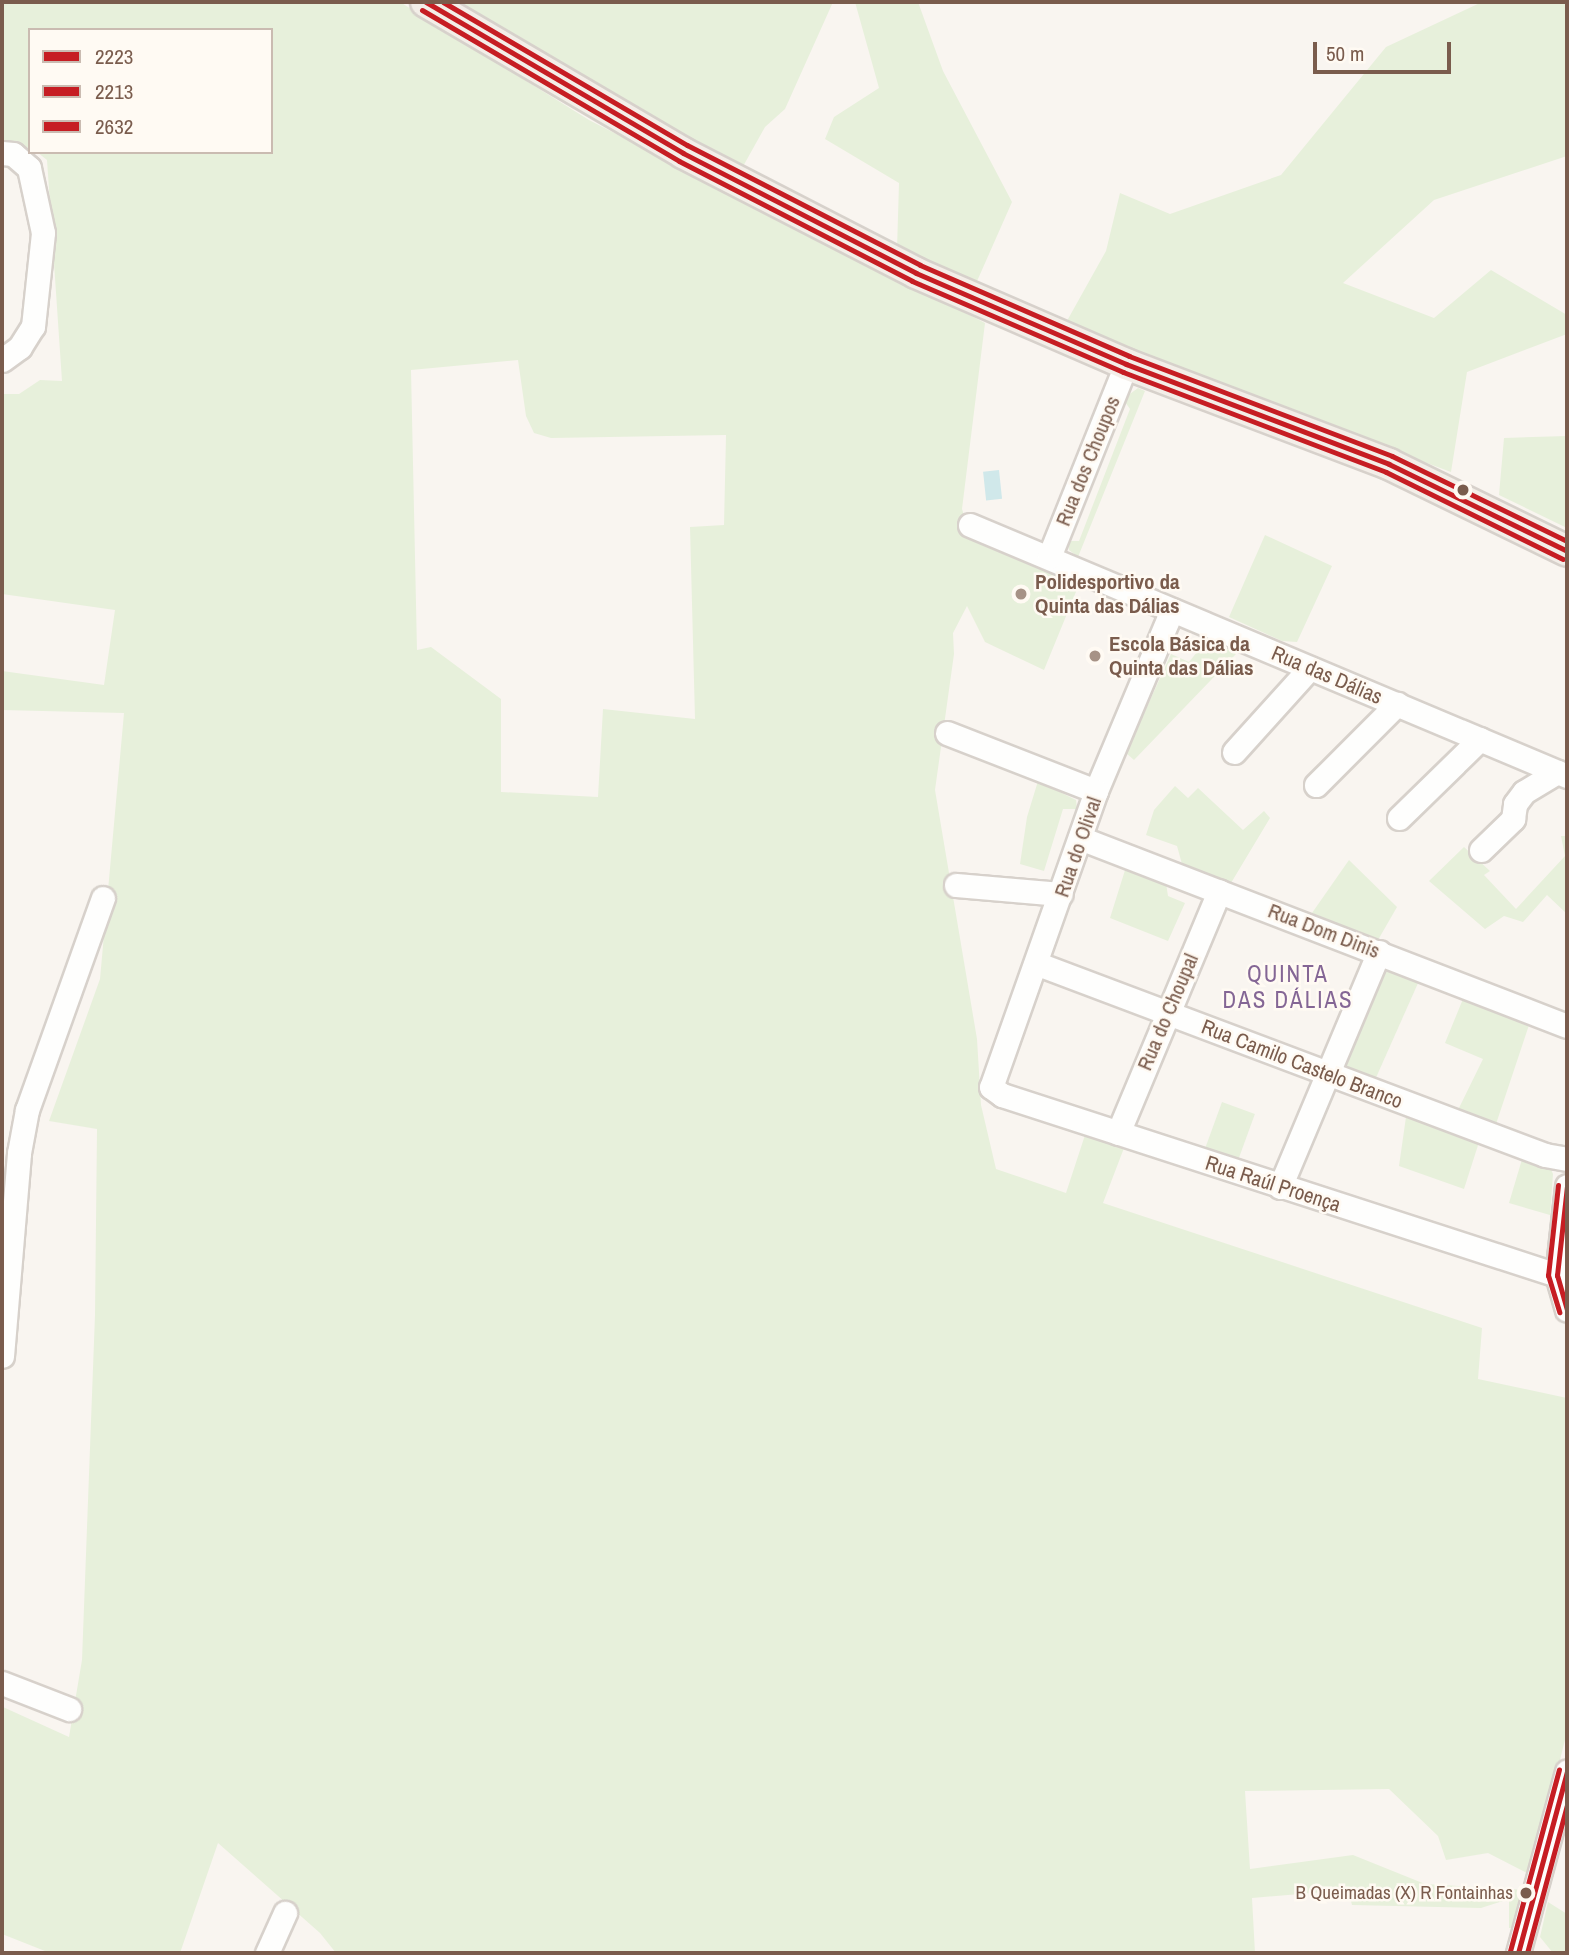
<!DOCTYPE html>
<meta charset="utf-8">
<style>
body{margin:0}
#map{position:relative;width:1569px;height:1955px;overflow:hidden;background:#f9f5f0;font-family:"Archivo Narrow",sans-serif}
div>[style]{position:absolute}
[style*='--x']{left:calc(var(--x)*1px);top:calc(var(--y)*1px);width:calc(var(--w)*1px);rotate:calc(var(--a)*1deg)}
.green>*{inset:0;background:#e7f0db;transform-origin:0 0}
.water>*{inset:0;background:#d0e8ea;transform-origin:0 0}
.roads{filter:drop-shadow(2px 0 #d7d1cb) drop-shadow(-2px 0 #d7d1cb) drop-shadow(0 2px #d7d1cb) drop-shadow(0 -2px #d7d1cb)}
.minor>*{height:23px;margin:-11.5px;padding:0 11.5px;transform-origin:11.5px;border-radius:11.5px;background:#fefefd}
.major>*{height:30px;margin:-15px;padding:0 15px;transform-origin:15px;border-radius:15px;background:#f3eee8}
.bus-1>*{height:5px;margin:-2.5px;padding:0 2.5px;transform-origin:2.5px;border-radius:2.5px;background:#c61d23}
.bus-2>*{height:5px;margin:-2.5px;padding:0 2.5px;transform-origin:2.5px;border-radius:2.5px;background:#c61d23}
.bus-3>*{height:5px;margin:-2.5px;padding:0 2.5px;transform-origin:2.5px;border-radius:2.5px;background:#c61d23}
.dots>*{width:19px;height:19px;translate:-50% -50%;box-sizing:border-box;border:4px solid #fffaf3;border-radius:50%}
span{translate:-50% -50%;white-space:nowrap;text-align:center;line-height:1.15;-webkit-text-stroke:5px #fffaf3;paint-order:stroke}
.bus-label{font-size:19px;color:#7a5c4d}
.right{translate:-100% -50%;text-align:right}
.street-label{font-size:21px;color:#7a5c4d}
.poi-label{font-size:21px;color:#7a5c4d;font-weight:700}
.left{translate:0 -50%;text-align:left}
.neighbourhood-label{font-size:23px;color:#846695;letter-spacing:2px}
.frame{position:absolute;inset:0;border:4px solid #7a5c4d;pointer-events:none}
.legend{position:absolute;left:28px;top:28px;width:245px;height:126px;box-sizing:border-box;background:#fffaf3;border:2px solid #cabbb1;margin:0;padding:9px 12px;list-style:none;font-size:21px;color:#7a5c4d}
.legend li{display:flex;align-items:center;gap:14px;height:35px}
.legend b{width:35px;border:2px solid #cabbb1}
.scale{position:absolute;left:1313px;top:42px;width:138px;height:32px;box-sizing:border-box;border:4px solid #7a5c4d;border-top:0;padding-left:9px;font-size:21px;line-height:24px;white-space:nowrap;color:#7a5c4d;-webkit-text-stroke:5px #fffaf3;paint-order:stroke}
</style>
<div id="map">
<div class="green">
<i style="clip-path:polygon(evenodd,2px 2px,400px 2px,589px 120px,985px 323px,962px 509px,971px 537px,1080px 582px,1044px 670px,985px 642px,967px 606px,953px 633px,954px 654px,935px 790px,977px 1039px,981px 1105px,996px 1169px,1066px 1193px,1085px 1135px,1124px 1148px,1103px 1203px,1482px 1328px,1478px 1379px,1567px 1398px,1567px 1732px,1531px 1875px,1488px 1853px,1446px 1860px,1438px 1836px,1389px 1789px,1245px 1791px,1250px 1869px,1353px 1855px,1425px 1884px,1527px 1890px,1515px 1928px,1509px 1928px,1509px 1899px,1481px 1908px,1352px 1905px,1348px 1890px,1252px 1898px,1255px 1953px,336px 1953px,320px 1933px,218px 1843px,180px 1953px,50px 1953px,2px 1934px,3px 1707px,69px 1737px,82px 1660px,95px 1315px,97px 1129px,49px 1121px,100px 979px,124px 713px,2px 710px,2px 671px,104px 685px,115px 610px,2px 594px,2px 394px,19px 394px,40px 380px,62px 381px,47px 160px,37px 152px,271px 152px,271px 30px,30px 30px,30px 148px,2px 144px,2px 2px,518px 360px,526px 416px,534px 433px,551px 438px,726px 435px,724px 525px,690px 527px,695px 719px,603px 709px,598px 797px,501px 792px,501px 699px,431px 647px,417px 650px,411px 370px,518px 360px)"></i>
<i style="clip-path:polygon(449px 2px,833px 2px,785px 109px,765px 127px,741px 170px)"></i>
<i style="clip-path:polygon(855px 2px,918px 2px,943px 71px,1012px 202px,974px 288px,897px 249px,899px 183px,825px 139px,834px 117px,879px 88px)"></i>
<i style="clip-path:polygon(1482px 2px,1567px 2px,1567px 156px,1434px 200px,1343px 283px,1434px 318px,1491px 270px,1567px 315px,1567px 334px,1467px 372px,1451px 472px,1063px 328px,1106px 251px,1120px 193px,1170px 214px,1281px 175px,1386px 47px)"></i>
<i style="clip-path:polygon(1138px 388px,1145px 391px,1078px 557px,1069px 550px,1068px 541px,1079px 541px,1130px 409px,1123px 399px)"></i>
<i style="clip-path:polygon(1567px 436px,1567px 528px,1499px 495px,1504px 438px)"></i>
<i style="clip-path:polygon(1265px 535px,1332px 566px,1297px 642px,1282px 641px,1229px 617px)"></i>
<i style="clip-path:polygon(1209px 637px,1236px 654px,1134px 760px,1126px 753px,1171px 654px,1189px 662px)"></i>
<i style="clip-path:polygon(1038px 781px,1076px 800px,1077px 809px,1063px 809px,1044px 871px,1020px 864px,1027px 817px)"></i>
<i style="clip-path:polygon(1175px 786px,1188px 798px,1198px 788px,1243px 830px,1264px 811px,1270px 818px,1231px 883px,1182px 864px,1177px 846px,1146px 835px,1154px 810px)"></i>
<i style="clip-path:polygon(1561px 836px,1567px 836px,1567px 914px,1547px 895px,1523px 922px,1504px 916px,1485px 929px,1429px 881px,1464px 847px,1490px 871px,1484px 875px,1516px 909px,1565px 856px)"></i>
<i style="clip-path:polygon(1349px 860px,1397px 907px,1378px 940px,1312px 913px)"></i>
<i style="clip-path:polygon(1126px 867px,1166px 883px,1168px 896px,1185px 903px,1168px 941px,1110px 918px)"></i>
<i style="left:1388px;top:967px;width:34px;height:109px;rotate:24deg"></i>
<i style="clip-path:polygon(1465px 994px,1530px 1022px,1496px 1124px,1458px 1110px,1483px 1059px,1445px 1043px)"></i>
<i style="left:1222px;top:1102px;width:35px;height:54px;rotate:20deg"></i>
<i style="clip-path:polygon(1407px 1110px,1480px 1139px,1464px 1189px,1399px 1166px)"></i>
<i style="clip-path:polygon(1523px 1156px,1550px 1167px,1553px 1174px,1550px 1215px,1509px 1203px)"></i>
<i style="clip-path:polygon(1548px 1902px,1567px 1914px,1567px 1953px,1553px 1953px,1540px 1937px)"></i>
</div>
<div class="water">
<i style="left:999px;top:470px;width:29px;height:16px;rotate:84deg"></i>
</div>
<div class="roads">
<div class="minor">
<i style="--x:2;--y:153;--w:11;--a:5"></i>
<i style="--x:13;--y:154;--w:21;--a:41"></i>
<i style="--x:29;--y:168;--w:66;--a:77.8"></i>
<i style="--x:43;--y:233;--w:94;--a:96.1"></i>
<i style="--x:33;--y:326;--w:25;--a:122"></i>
<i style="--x:20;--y:347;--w:22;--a:144"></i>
<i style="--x:970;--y:525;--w:648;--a:22.8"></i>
<i style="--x:1049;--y:557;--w:208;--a:-68.2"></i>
<i style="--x:1172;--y:610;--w:196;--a:112.8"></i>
<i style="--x:1096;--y:791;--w:314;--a:109.5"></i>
<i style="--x:991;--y:1087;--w:14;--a:36"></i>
<i style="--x:1002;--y:1095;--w:583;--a:17.97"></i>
<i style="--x:947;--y:733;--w:160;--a:21.3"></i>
<i style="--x:1234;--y:752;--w:113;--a:-47.9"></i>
<i style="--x:1316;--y:785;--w:115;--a:-45"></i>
<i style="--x:1399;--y:818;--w:113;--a:-44.3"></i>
<i style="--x:1080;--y:838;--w:522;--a:21.11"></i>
<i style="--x:1481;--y:850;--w:45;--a:-44.1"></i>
<i style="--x:1513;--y:819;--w:15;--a:-82"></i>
<i style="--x:1515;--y:804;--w:15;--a:-53"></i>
<i style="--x:1524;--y:792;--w:39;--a:-31"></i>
<i style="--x:956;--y:885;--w:105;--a:4.9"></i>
<i style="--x:1038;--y:964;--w:542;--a:20.64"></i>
<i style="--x:1545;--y:1155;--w:22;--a:10"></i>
<i style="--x:1118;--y:1133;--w:262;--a:-67.3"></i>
<i style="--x:1567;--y:1186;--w:90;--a:96.4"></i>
<i style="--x:1557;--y:1275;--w:36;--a:74"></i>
<i style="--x:1280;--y:1187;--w:255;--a:-67.2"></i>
<i style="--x:2;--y:1356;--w:204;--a:-85.2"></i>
<i style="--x:19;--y:1153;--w:44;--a:-79.5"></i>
<i style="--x:27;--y:1110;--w:225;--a:-70.3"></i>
<i style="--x:2;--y:1683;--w:72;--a:21.2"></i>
<i style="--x:267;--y:1953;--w:44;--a:-65.8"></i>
<i style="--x:1518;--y:1953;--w:188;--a:-74.9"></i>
</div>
<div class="major">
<i style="--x:426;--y:2;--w:298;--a:30.4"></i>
<i style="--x:683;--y:153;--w:262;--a:27.2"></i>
<i style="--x:916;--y:273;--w:229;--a:23.4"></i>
<i style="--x:1126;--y:364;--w:281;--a:20.8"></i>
<i style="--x:1389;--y:464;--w:198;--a:26"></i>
</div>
</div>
<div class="bus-1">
<i style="--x:426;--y:2;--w:298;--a:30.4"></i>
<i style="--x:683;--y:153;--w:262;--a:27.2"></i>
<i style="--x:916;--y:273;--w:229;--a:23.4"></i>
<i style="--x:1126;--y:364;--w:281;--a:20.8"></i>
<i style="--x:1389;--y:464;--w:198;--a:26"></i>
<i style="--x:1567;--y:1186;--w:90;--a:96.4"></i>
<i style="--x:1557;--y:1275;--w:36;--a:74"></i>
<i style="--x:1518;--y:1953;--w:188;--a:-74.9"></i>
</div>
<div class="bus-2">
<i style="--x:422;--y:10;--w:298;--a:30.4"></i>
<i style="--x:679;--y:161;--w:262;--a:27.2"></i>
<i style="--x:912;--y:281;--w:230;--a:23.3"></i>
<i style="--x:1123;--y:372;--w:281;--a:20.8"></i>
<i style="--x:1386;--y:472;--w:197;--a:26.2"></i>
<i style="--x:1558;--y:1185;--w:91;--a:96.3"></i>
<i style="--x:1548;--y:1275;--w:39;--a:73"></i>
<i style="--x:1527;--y:1953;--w:153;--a:-74.9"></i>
</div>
<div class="bus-3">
<i style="--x:443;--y:2;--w:283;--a:30.4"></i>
<i style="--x:687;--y:145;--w:262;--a:27.2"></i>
<i style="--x:920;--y:265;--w:228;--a:23.5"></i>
<i style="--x:1129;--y:356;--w:281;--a:20.8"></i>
<i style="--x:1392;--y:456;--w:195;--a:25.9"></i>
<i style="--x:1510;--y:1951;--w:188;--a:-74.9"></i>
</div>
<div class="dots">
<i style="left:1463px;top:490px;background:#7a5c4d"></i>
<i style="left:1021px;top:594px;background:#a69286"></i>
<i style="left:1095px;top:656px;background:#a69286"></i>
<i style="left:1526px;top:1893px;background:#7a5c4d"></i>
</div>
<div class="bus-label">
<span class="right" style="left:1513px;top:1893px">B Queimadas (X) R Fontainhas</span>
</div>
<div class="street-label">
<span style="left:1088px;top:461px;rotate:-68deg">Rua dos Choupos</span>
<span style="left:1327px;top:675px;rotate:23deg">Rua das Dálias</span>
<span style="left:1078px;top:847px;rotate:-71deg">Rua do Olival</span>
<span style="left:1324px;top:931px;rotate:21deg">Rua Dom Dinis</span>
<span style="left:1168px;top:1012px;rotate:-67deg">Rua do Choupal</span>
<span style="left:1302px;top:1064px;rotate:21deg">Rua Camilo Castelo Branco</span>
<span style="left:1273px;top:1184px;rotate:18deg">Rua Raúl Proença</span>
</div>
<div class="poi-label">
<span class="left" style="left:1035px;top:594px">Polidesportivo da<br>Quinta das Dálias</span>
<span class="left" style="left:1109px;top:656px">Escola Básica da<br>Quinta das Dálias</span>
</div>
<div class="neighbourhood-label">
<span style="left:1288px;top:987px">QUINTA<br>DAS DÁLIAS</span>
</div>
<div class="frame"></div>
<ul class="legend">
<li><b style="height:9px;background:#c61d23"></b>2223</li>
<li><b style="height:9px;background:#c61d23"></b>2213</li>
<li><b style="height:9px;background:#c61d23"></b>2632</li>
</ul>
<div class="scale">50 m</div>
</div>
